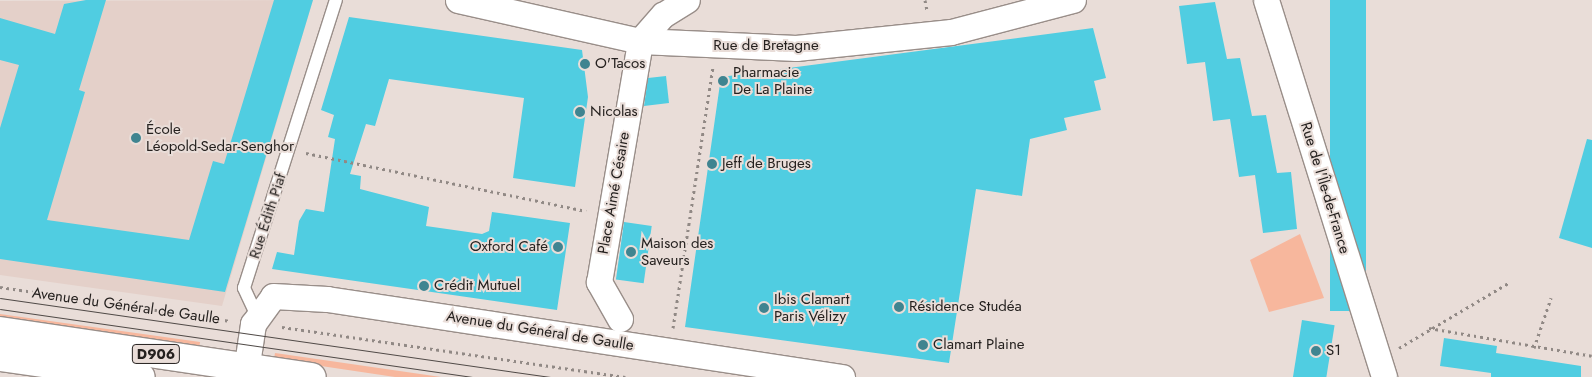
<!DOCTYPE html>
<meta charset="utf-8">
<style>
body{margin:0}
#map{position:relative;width:1592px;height:377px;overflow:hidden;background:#e9ddd8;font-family:Jost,sans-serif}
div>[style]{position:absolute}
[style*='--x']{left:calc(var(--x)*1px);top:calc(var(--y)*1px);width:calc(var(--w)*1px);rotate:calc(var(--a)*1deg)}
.built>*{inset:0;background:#e4d0c9}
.green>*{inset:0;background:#f7b79d;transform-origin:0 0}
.building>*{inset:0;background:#50cde1;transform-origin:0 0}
.path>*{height:3px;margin-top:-1.5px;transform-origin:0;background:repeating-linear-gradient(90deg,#918985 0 2.5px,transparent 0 6.5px)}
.roads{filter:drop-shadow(1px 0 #998e89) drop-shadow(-1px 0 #998e89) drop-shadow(0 1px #998e89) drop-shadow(0 -1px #998e89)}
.lane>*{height:12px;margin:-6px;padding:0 6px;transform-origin:6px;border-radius:6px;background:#fff}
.street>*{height:25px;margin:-12.5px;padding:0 12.5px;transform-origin:12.5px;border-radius:12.5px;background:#fff}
.primary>*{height:28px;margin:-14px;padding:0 14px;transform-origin:14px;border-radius:14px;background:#fff}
.tram>*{height:1px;margin:-0.5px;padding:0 0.5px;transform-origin:0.5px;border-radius:0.5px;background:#504a47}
.dots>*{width:14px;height:14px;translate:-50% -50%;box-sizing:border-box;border:2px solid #e9ddd8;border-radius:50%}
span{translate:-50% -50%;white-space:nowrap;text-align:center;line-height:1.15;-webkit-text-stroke:4px #e9ddd8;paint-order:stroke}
.shield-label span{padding:1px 4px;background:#e9ddd8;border:1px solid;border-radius:4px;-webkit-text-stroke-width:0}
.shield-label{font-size:14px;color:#25211f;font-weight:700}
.street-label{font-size:15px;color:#25211f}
.poi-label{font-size:15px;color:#25211f}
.left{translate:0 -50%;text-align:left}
.right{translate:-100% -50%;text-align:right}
</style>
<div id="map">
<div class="built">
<i style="clip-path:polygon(313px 0,222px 306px,0 275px,0 1px)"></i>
</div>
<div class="green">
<i style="clip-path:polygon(1300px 234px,1324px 298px,1269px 312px,1250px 260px)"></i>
<i style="left:0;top:314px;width:202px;height:6px;rotate:8deg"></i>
<i style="clip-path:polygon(275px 353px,441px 377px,395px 377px,274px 359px)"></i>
</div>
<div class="building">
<i style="clip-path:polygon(86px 0,106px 0,79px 90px,85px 92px,47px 220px,189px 240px,213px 161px,224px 164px,274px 0,313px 0,225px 292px,0 259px,0 128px,19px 65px,0 60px,0 18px,55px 34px,64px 4px)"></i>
<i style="left:1330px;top:0;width:36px;height:311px"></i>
<i style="clip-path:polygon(1215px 2px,1227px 59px,1240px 58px,1252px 116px,1266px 115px,1277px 173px,1291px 172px,1297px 229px,1263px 233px,1255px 175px,1239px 177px,1230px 119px,1213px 121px,1205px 62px,1187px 64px,1179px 6px)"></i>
<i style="clip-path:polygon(349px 17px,582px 50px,588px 97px,575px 187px,513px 178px,524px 98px,389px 79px,375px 126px,366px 124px,350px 174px,361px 176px,360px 189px,429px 207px,426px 226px,482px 234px,489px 231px,492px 212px,570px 223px,557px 310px,272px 269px,277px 252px,294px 255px,299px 221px,306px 209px,324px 212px,335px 139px,328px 137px,334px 115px,321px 110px)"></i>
<i style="clip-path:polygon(1093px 28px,1106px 78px,1094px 81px,1101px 110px,1064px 118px,1067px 130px,1030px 139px,1022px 196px,976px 189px,949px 363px,685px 327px,721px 77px)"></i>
<i style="clip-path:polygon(666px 76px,669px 103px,644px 106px,648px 78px)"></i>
<i style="clip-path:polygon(1587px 139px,1592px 140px,1592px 248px,1559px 238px)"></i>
<i style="left:624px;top:222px;width:28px;height:58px;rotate:8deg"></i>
<i style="left:1302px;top:320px;width:33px;height:58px;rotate:9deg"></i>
<i style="clip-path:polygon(1444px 338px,1497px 346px,1496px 353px,1581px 366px,1581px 377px,1491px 377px,1491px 373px,1440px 366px)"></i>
</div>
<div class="path">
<i style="--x:925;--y:0;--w:10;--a:79"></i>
<i style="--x:306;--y:153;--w:286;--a:11.7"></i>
<i style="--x:0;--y:287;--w:233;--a:8.4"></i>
<i style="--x:282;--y:327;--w:347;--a:8.3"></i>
<i style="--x:673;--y:328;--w:264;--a:-81.3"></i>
<i style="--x:1429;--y:328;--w:165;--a:9.7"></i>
<i style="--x:1399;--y:348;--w:129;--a:-30.7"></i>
<i style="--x:1534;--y:348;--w:53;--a:-71.2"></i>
</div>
<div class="roads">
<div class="lane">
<i style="--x:257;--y:316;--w:31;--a:-115"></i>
<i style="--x:244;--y:288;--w:302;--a:-72.3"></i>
</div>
<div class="street">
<i style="--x:458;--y:0;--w:187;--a:12.7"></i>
<i style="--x:640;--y:41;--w:156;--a:2.6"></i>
<i style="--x:796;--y:48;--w:156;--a:-5.9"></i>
<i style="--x:951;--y:32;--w:126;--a:-14.7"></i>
<i style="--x:1266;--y:0;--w:395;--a:72.6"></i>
<i style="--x:620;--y:319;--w:43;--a:-119.6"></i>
<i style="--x:599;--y:282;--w:244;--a:-80.3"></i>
<i style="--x:640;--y:41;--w:35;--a:-49"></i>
<i style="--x:663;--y:15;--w:28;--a:-32"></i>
<i style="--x:245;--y:377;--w:54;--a:-81.4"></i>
<i style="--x:253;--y:324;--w:34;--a:-54"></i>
<i style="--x:273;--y:296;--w:54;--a:3.2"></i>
<i style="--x:327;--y:299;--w:521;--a:8.61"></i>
</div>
<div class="primary">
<i style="--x:0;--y:331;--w:315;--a:8.4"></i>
<i style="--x:0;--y:357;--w:142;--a:8.1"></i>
</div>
</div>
<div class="tram">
<i style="--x:0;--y:298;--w:556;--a:8.17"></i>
<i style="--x:0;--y:309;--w:479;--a:8.2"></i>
</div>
<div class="dots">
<i style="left:585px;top:64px;background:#3f8490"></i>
<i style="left:723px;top:81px;background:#3f8490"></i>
<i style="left:580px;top:112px;background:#3f8490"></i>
<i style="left:136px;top:138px;background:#3f8490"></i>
<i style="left:712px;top:164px;background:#3f8490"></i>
<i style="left:558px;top:247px;background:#3f8490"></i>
<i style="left:631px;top:252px;background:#3f8490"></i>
<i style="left:424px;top:286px;background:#3f8490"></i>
<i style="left:899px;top:307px;background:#3f8490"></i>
<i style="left:764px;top:308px;background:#3f8490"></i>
<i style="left:923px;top:345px;background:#3f8490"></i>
<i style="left:1316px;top:351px;background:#3f8490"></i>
</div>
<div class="shield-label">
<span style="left:156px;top:354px">D906</span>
</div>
<div class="street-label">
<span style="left:766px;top:46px">Rue de Bretagne</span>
<span style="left:1325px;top:188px;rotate:73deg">Rue de l'Île-de-France</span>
<span style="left:614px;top:193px;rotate:-80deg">Place Aimé Césaire</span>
<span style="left:268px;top:216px;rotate:-72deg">Rue Édith Piaf</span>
<span style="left:126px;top:306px;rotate:8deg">Avenue du Général de Gaulle</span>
<span style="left:540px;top:331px;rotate:9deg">Avenue du Général de Gaulle</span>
</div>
<div class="poi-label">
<span class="left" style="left:595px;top:64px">O'Tacos</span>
<span class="left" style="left:733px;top:81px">Pharmacie<br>De La Plaine</span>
<span class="left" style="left:590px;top:112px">Nicolas</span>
<span class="left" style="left:146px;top:138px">École<br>Léopold-Sedar-Senghor</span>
<span class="left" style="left:722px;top:164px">Jeff de Bruges</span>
<span class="left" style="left:641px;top:252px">Maison des<br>Saveurs</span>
<span class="right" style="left:548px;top:247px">Oxford Café</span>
<span class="left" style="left:434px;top:286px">Crédit Mutuel</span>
<span class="left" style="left:774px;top:308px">Ibis Clamart<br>Paris Vélizy</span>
<span class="left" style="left:909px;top:307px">Résidence Studéa</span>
<span class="left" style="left:933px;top:345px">Clamart Plaine</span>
<span class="left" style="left:1326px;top:351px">S1</span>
</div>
</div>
